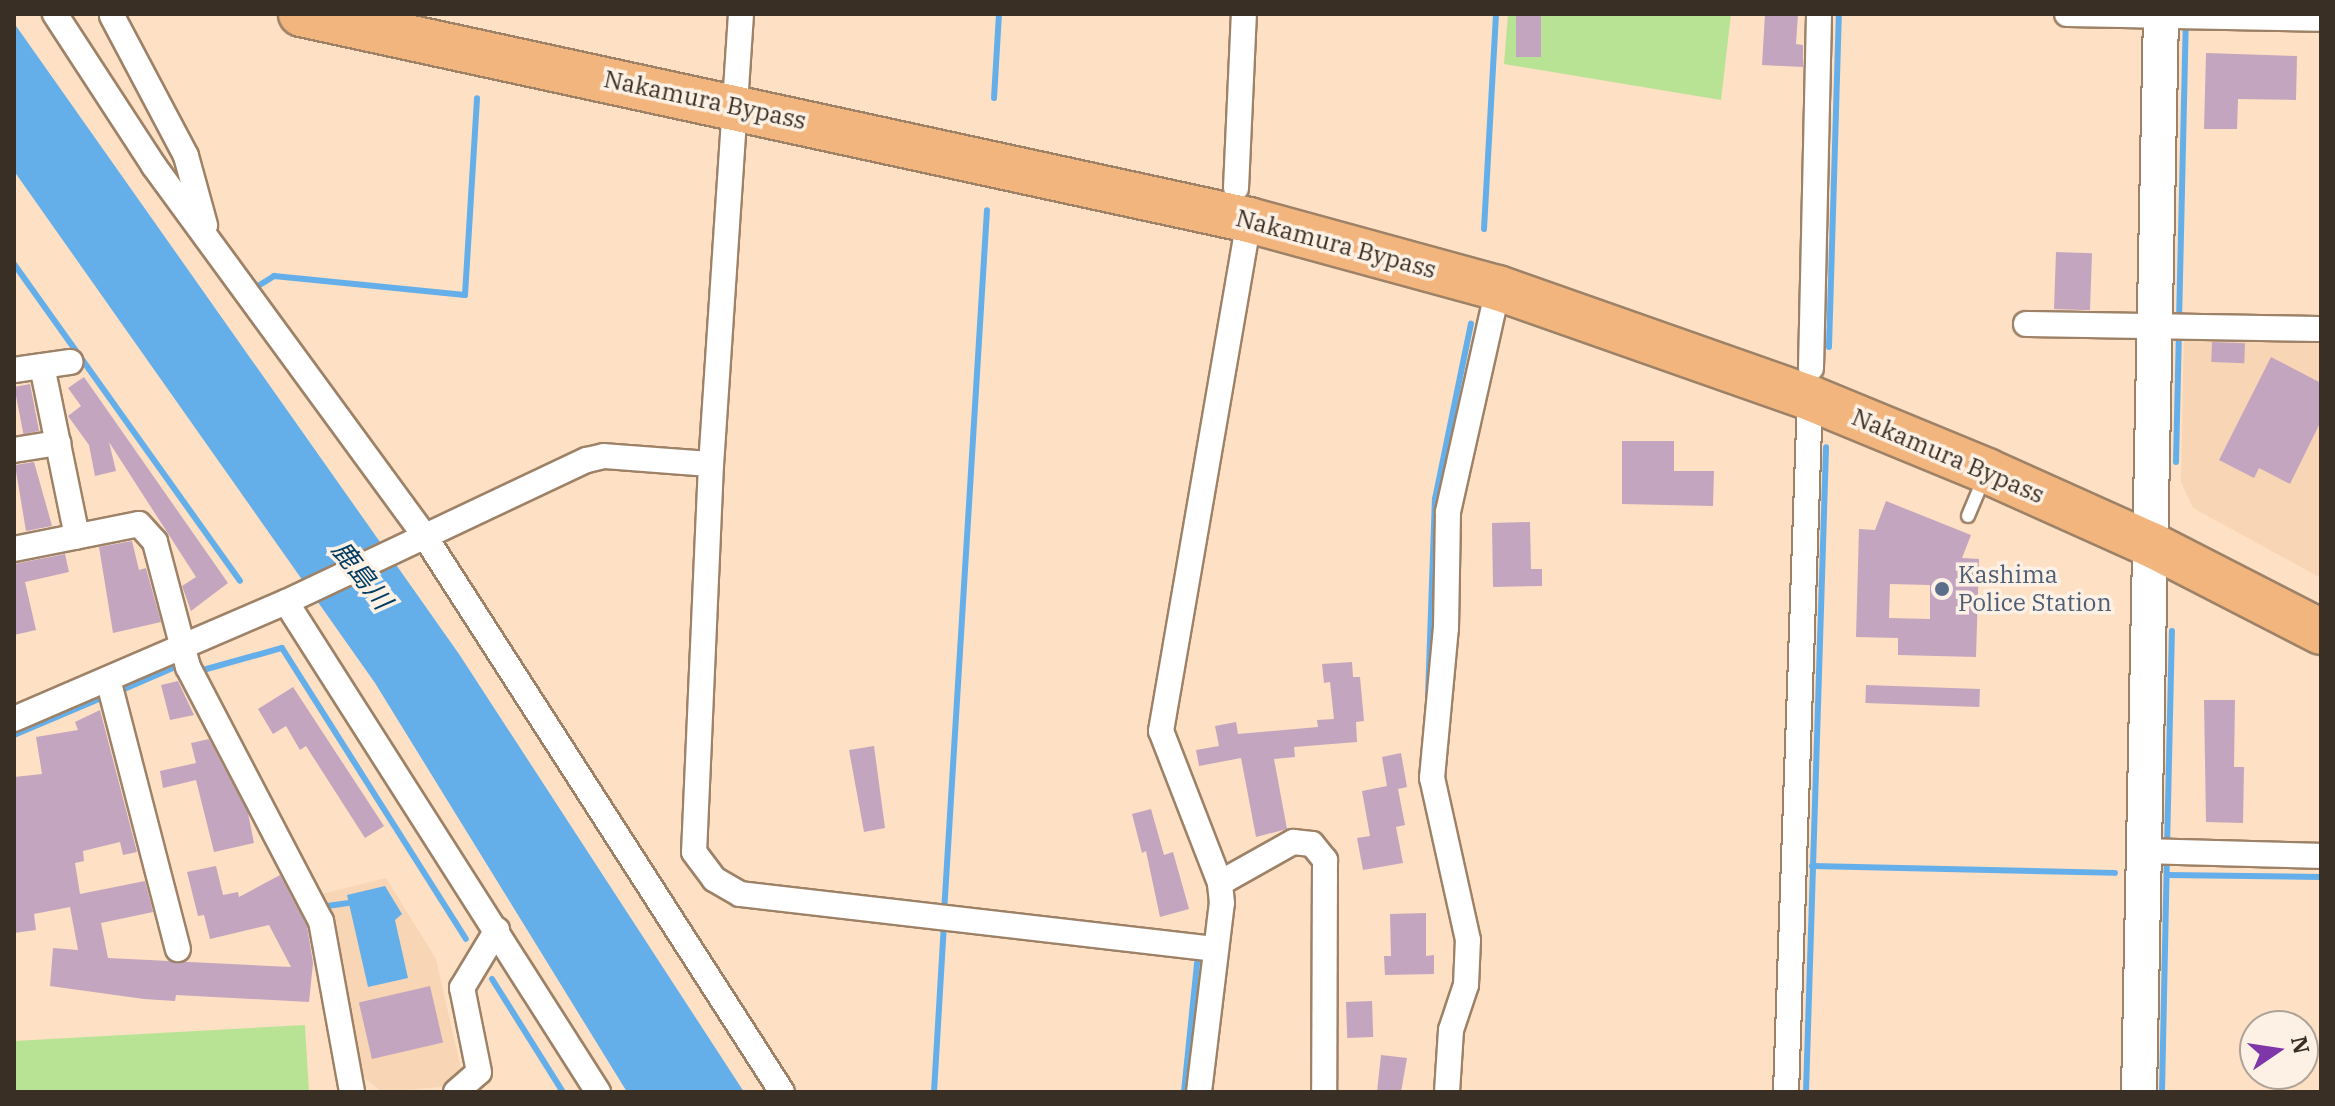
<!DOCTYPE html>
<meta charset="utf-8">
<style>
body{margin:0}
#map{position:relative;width:2335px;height:1106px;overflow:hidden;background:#fee0c4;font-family:"IBM Plex Serif","Noto Sans JP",serif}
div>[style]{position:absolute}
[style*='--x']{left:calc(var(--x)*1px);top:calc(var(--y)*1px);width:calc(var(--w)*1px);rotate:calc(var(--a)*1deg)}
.built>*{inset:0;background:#f8d5b4}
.green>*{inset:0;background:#b8e395}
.water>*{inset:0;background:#64afea}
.stream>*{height:6px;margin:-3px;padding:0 3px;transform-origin:3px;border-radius:3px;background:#64afea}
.building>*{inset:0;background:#c3a5bf;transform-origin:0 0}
.roads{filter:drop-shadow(2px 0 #9d8268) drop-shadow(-2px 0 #9d8268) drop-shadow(0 2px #9d8268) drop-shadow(0 -2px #9d8268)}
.lane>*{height:12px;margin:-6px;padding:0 6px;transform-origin:6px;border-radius:6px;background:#fff}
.street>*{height:24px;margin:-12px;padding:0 12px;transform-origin:12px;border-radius:12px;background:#fff}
.secondary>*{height:34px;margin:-17px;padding:0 17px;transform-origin:17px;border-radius:17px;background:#fff}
.highway>*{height:44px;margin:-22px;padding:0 22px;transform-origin:22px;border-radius:22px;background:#f2b57d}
.dots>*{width:22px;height:22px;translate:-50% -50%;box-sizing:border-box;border:4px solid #fdf1e6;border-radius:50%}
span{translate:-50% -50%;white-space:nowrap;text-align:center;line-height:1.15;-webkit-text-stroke:7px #fdf1e6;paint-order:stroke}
.street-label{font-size:24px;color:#3a2f24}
.service-label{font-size:24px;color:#4e5e75}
.left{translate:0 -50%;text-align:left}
.water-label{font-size:26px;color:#003c62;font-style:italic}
.frame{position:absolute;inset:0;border:16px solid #3a2f24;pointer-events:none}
.north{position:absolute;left:2239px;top:1010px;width:80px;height:80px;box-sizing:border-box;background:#fdf1e6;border:2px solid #afa398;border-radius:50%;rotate:77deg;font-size:22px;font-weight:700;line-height:32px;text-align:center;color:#3a2f24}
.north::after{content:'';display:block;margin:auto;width:28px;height:36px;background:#7f36a8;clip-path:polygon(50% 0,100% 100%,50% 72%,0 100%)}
</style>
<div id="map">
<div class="built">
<i style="clip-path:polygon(2184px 335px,2321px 338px,2321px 578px,2193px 508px,2181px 482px)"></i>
<i style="clip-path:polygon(386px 878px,436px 959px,462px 1073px,451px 1086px,382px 1092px,359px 1074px,322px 894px)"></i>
</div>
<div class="green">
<i style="clip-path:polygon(1508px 14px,1731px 14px,1721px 100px,1504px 64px)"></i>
<i style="clip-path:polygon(305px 1025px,309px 1092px,14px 1092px,14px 1041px)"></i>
</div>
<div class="water">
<i style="clip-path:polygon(14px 23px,459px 654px,744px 1092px,627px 1092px,375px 683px,14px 171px)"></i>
<i style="clip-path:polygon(385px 886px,402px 914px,395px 920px,408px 978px,368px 987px,347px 895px)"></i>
</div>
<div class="stream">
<i style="--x:994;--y:98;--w:84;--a:-86.6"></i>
<i style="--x:1484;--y:229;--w:215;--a:-86.8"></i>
<i style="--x:14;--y:264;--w:389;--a:54.5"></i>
<i style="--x:258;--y:286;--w:19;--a:-32"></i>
<i style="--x:274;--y:276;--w:192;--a:5.7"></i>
<i style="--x:465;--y:295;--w:197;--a:-86.5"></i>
<i style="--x:2179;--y:322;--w:300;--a:-88.7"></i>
<i style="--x:1829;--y:347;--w:333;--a:-88.3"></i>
<i style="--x:2176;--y:462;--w:128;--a:-88.7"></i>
<i style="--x:194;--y:659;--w:14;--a:51"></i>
<i style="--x:203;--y:670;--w:82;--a:-15.6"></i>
<i style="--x:282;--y:648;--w:344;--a:57.7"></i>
<i style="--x:117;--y:692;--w:69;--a:-23.2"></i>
<i style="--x:1428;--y:697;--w:198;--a:-88"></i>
<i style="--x:1435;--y:499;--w:179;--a:-78.4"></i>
<i style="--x:14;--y:735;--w:100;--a:-23"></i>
<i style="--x:2167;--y:848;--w:217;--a:-88.7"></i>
<i style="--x:1812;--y:866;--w:303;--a:1.3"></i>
<i style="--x:2167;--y:875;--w:154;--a:0.7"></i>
<i style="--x:320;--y:907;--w:35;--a:-8"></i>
<i style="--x:944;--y:913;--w:704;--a:-86.5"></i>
<i style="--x:492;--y:979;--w:133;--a:57.9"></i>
<i style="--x:934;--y:1092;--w:168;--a:-86.6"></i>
<i style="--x:1184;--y:1092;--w:130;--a:-84.2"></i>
<i style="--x:1806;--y:1092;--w:645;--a:-88.22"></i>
<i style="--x:2162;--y:1092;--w:233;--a:-88.8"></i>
</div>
<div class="building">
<i style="left:1516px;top:14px;width:25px;height:43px"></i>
<i style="clip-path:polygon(1765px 14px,1798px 14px,1796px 44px,1803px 45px,1803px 67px,1762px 65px)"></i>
<i style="clip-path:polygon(2206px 53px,2297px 56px,2296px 100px,2238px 99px,2237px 129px,2204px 129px)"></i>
<i style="left:2056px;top:252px;width:36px;height:57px;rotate:2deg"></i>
<i style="left:2212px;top:342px;width:33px;height:20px;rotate:2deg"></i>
<i style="clip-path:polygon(2271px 357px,2321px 383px,2321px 421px,2290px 484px,2259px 468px,2254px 478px,2219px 460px)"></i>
<i style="clip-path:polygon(84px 377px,228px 583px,191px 611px,182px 586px,196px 577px,109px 442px,116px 471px,95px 476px,89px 445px,68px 416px,81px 406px,68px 388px)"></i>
<i style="left:30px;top:384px;width:48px;height:16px;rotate:79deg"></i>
<i style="clip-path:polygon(1622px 441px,1674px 441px,1674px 471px,1714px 471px,1713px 506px,1622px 504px)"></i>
<i style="clip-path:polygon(34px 462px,52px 526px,26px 531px,15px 465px)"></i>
<i style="clip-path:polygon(evenodd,1886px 501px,1971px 535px,1962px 558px,1979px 559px,1976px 657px,1898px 655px,1898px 638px,1856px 637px,1859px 529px,1875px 530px,1886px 501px,1890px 584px,1930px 585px,1930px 619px,1889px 618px,1890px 584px)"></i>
<i style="clip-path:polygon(1530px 522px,1531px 569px,1542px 569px,1542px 586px,1493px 587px,1492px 523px)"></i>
<i style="clip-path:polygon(132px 541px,139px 570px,146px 568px,161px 622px,113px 633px,99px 547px)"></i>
<i style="clip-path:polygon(65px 554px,69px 572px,25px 582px,36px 630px,14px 635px,14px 564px)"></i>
<i style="clip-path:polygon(1352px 662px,1353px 677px,1360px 677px,1364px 721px,1356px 722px,1357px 742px,1294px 747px,1295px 757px,1274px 759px,1287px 829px,1256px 837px,1241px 758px,1199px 766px,1196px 750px,1219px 746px,1215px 726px,1236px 722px,1238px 734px,1318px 727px,1317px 720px,1334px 719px,1330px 682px,1324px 683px,1322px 664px)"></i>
<i style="clip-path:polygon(178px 681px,194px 715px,170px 720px,161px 685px)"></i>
<i style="left:1866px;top:685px;width:114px;height:18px;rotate:2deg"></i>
<i style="clip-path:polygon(293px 687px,384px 826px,365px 838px,306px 746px,300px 750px,286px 726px,273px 734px,258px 709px)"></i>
<i style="clip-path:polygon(2204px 700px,2235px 700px,2234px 767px,2244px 767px,2243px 823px,2206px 822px)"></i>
<i style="clip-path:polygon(100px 710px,137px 852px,123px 855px,120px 842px,83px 851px,84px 861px,75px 863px,80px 894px,145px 881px,153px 912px,101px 923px,108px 958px,291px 967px,269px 925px,210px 939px,204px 915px,198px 916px,187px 872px,216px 866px,223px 895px,238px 892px,239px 897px,280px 875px,307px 926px,313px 963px,309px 1002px,176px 995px,175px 1001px,144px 999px,50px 986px,53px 948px,78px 950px,70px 907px,34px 914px,36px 930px,14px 933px,14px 777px,42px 774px,36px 737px,78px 730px,75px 722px)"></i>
<i style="clip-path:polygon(209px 739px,248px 813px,254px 843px,214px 852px,196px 780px,163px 788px,160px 771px,196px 763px,191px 743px)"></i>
<i style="clip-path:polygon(874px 746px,885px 828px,864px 832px,849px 750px)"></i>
<i style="clip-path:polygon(1401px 753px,1407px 787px,1398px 789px,1405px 825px,1396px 827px,1403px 863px,1363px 870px,1357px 838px,1370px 836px,1362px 791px,1387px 786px,1382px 757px)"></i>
<i style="clip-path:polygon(1151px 809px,1164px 855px,1173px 852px,1189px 909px,1160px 917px,1146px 851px,1142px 853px,1132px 814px)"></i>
<i style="clip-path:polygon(1426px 913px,1426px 956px,1434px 955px,1434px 974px,1385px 975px,1384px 956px,1391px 956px,1390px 914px)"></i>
<i style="left:430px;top:986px;width:58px;height:73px;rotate:77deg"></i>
<i style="left:1372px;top:1001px;width:36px;height:26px;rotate:88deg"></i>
<i style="clip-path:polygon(1381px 1055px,1407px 1058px,1401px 1092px,1377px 1092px)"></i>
</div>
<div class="roads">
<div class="lane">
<i style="--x:1968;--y:516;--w:41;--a:-67.2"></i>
</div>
<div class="street">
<i style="--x:55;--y:14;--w:181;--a:56.9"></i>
<i style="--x:154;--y:166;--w:457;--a:53.8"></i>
<i style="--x:424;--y:535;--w:662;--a:57.27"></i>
<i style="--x:741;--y:14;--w:451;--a:93.8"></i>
<i style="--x:711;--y:464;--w:388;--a:92.5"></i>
<i style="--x:694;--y:852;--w:34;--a:53"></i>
<i style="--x:714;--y:879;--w:30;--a:30"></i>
<i style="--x:740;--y:894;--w:478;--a:6.6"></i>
<i style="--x:2067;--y:14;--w:254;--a:1.1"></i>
<i style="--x:112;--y:16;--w:158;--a:62.1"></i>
<i style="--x:186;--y:156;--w:72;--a:74.6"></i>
<i style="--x:1236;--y:188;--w:174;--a:-87.4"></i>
<i style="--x:2026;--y:324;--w:295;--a:1"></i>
<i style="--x:42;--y:366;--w:174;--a:78.4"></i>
<i style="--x:1811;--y:368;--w:354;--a:-88.7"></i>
<i style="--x:14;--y:370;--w:57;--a:-8.1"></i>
<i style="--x:14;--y:450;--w:45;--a:-9"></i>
<i style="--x:14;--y:549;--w:127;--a:-11.3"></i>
<i style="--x:139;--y:524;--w:24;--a:48"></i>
<i style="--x:155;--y:542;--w:129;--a:75.2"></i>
<i style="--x:188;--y:667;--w:287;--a:62.4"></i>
<i style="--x:321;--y:921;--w:174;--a:79.7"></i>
<i style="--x:286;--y:602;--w:581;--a:57.51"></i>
<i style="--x:108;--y:679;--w:279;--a:75.5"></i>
<i style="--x:14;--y:719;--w:296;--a:-23.3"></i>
<i style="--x:286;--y:602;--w:333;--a:-25.3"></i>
<i style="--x:587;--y:460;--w:17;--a:-13"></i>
<i style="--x:604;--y:456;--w:107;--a:4.3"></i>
<i style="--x:2145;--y:851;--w:176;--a:1.6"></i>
<i style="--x:1220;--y:883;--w:84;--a:-29.3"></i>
<i style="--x:1293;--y:842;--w:19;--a:6"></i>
<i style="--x:1312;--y:844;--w:21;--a:51"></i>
<i style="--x:1325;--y:860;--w:232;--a:90.2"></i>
<i style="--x:456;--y:1092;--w:30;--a:-41"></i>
<i style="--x:479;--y:1072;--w:86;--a:-101.4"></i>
<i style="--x:462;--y:988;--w:68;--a:-58.9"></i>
<i style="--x:1199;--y:1092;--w:190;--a:-83.1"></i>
<i style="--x:1222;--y:903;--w:20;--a:-96"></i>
<i style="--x:1220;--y:883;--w:163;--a:-111.2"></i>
<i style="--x:1161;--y:731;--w:519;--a:-80.23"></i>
<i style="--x:1447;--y:1092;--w:62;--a:-86.3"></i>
<i style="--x:1451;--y:1030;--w:47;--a:-71.6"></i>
<i style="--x:1466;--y:985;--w:45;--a:-87.5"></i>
<i style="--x:1468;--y:940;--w:166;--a:-102.5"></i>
<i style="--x:1432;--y:778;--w:151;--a:-84.7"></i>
<i style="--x:1446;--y:628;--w:116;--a:-89"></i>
<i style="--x:1448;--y:512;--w:230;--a:-77.4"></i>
<i style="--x:1786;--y:1092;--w:694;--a:-88.02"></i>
</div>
<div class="secondary">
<i style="--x:2139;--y:1092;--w:1078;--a:-88.83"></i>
</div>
<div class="highway">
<i style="--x:301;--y:14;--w:970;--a:12.26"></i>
<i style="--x:1249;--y:220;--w:258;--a:15.3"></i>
<i style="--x:1498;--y:288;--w:331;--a:19.4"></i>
<i style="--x:1810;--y:398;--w:191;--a:22.4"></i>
<i style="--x:1987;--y:471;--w:181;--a:24.2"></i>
<i style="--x:2152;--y:545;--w:190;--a:27.2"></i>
</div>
</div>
<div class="dots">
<i style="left:1942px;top:589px;background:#5c6f8a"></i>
</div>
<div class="street-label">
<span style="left:705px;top:100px;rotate:12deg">Nakamura Bypass</span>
<span style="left:1336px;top:244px;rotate:15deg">Nakamura Bypass</span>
<span style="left:1948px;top:456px;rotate:23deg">Nakamura Bypass</span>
</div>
<div class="service-label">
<span class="left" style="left:1958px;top:589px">Kashima<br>Police Station</span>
</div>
<div class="water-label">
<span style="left:362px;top:575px;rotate:52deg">鹿島川</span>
</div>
<div class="frame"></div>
<div class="north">N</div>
</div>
